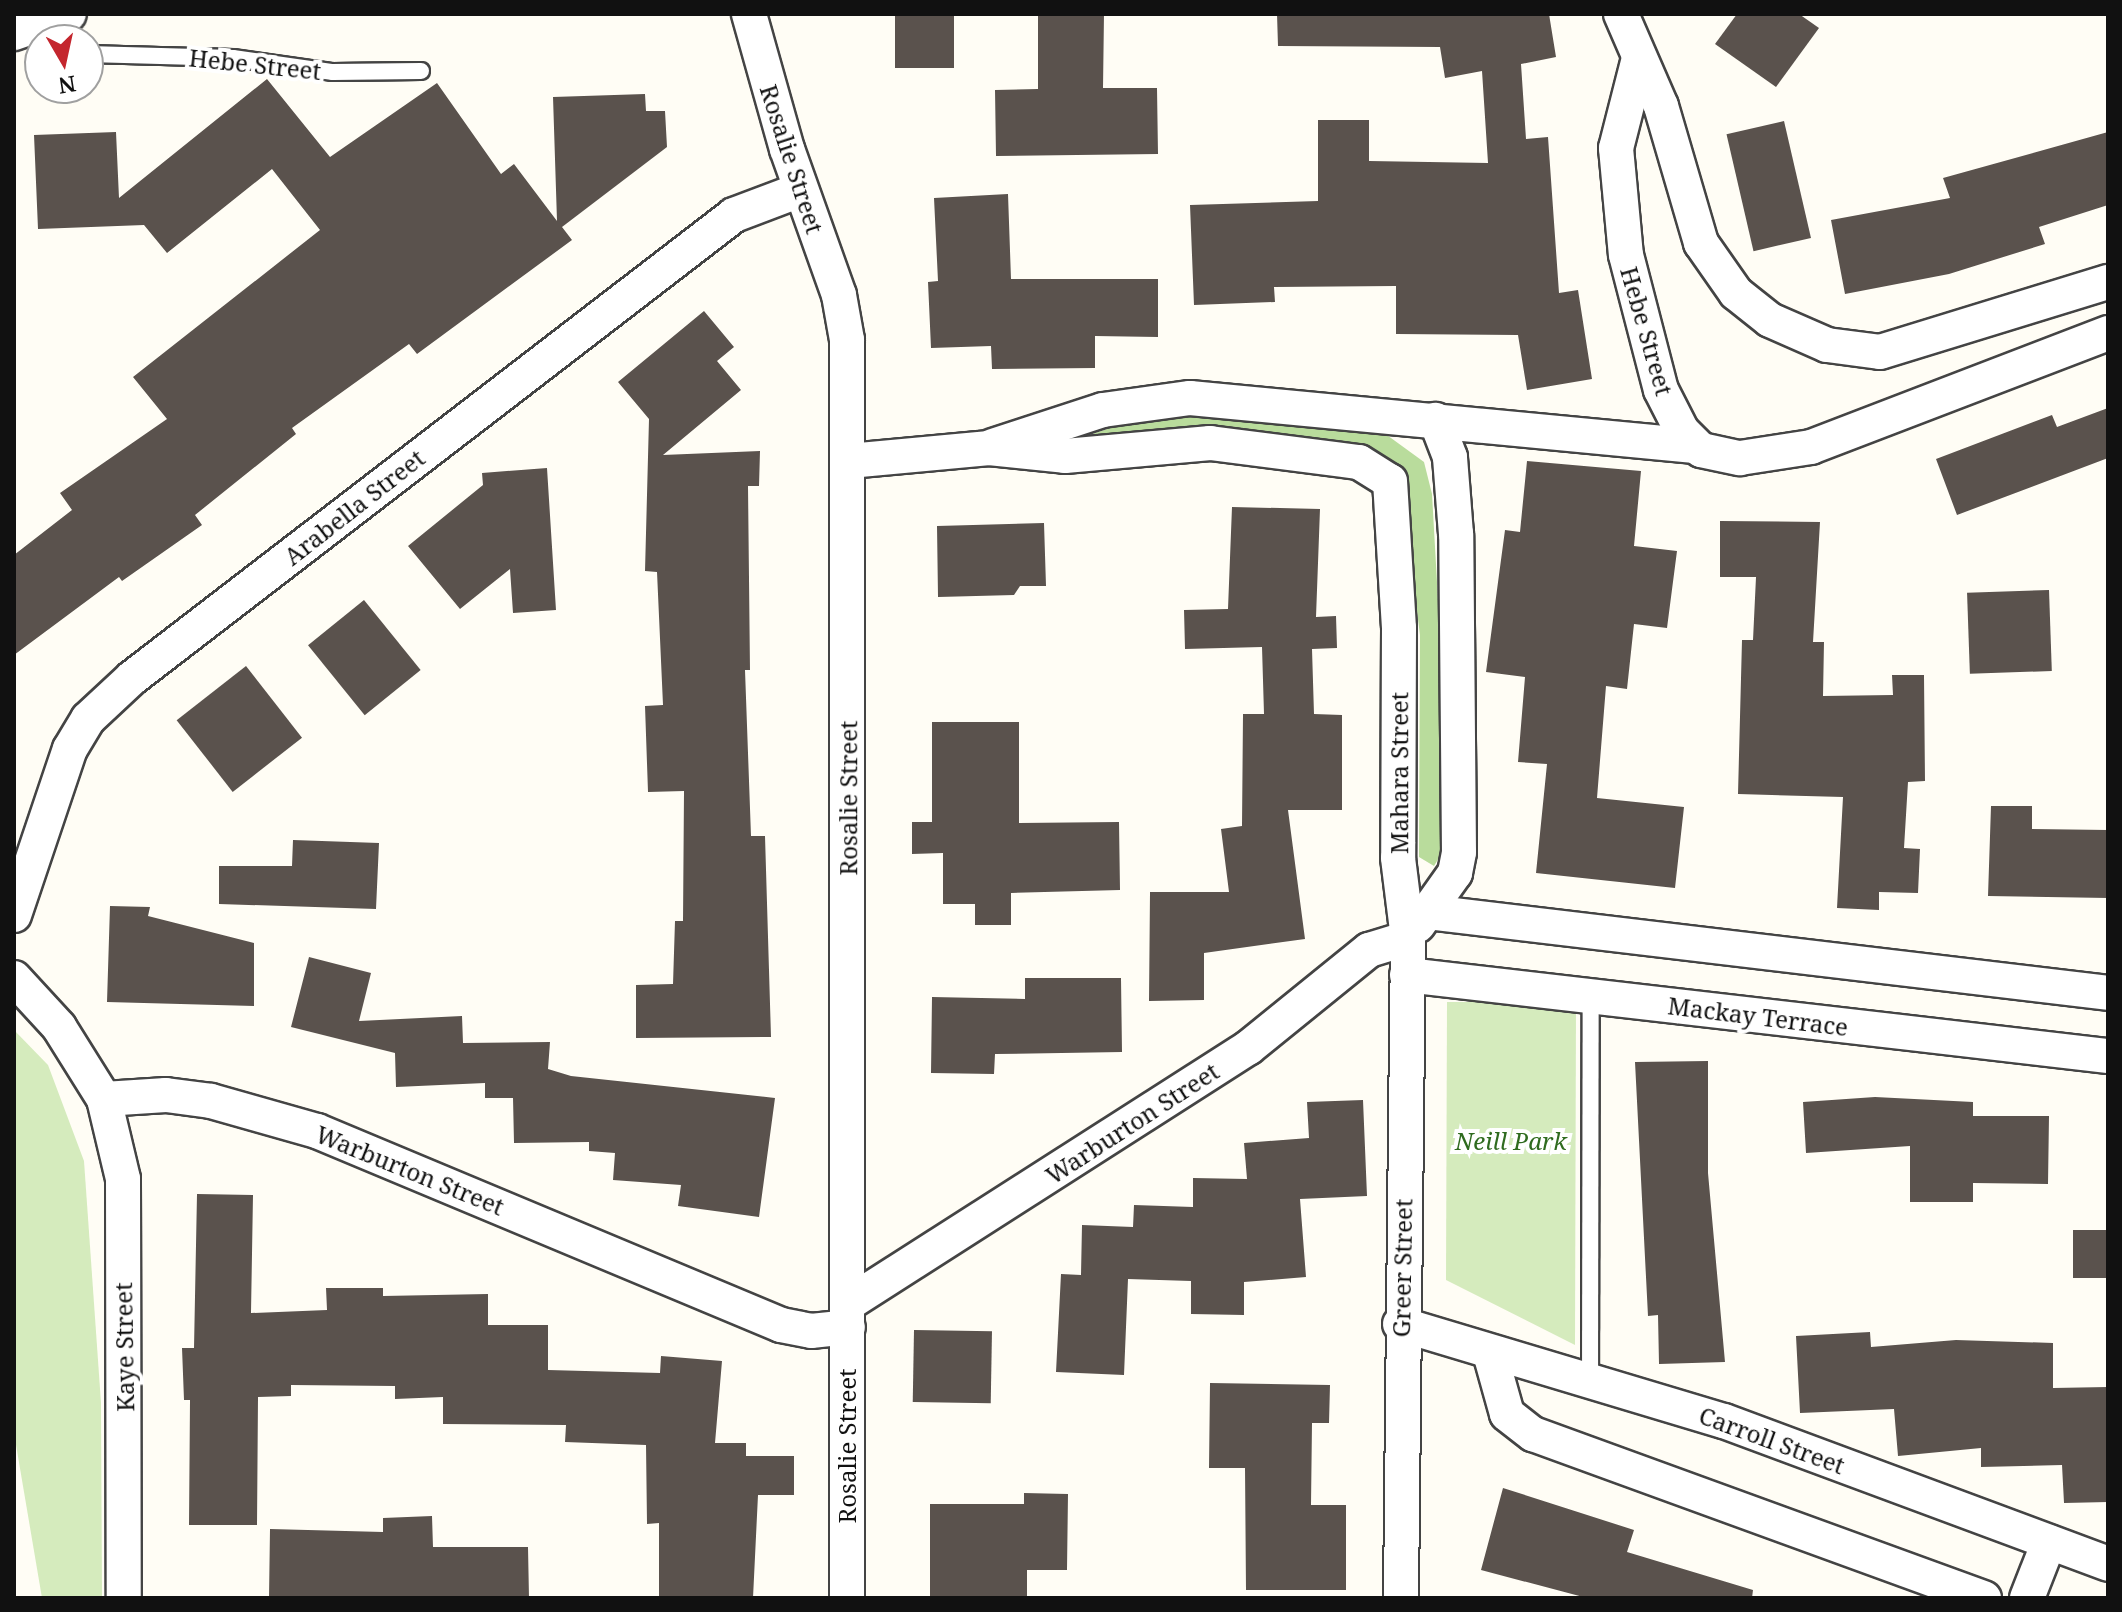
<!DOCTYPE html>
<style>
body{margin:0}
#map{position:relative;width:2122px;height:1612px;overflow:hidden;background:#fffdf5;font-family:"Noto Serif",serif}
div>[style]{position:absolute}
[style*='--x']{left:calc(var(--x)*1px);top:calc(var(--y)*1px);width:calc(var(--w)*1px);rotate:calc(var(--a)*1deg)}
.green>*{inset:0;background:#d5ebbd}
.forest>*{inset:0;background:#b9dc9c}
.building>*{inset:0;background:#5a524d;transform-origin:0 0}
.roads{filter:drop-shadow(2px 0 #444) drop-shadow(-2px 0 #444) drop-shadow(0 2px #444) drop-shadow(0 -2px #444)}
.service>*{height:16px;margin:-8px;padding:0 8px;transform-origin:8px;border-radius:8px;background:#fff}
.minor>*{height:34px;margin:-17px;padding:0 17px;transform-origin:17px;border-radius:17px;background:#fff}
span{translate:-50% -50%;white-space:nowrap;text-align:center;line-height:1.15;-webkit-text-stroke:8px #fff;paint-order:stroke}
.street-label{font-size:24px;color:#111}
.park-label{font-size:24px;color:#2f6b1f;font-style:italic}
.frame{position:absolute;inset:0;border:16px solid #111;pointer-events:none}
.north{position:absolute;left:24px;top:24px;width:80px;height:80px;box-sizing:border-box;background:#fff;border:2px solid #a0a0a0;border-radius:50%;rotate:171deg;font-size:22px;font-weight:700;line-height:32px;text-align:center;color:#111}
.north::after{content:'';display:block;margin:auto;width:28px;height:36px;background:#c4262e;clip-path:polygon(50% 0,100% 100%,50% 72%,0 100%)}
</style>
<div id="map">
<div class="green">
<i style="clip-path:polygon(1447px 1002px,1576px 1002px,1575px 1345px,1446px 1280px)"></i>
<i style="clip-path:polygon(14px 1030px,48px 1065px,84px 1161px,101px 1403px,102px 1598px,42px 1598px,14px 1433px)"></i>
</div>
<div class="forest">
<i style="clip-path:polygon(1199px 414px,1380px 430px,1424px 462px,1432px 494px,1440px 635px,1440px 856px,1434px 866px,1419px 857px,1420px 635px,1399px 468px,1354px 447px,1092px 434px,1151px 415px)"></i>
</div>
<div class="building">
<i style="left:895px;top:14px;width:59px;height:54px"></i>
<i style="clip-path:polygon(1038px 14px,1104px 14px,1103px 88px,1157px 88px,1158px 154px,996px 156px,995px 90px,1038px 89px)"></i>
<i style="clip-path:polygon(1277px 14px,1549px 14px,1556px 57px,1521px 64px,1526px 139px,1548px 137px,1559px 293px,1578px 290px,1592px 379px,1527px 390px,1518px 335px,1396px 334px,1396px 286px,1274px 287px,1275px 302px,1194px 305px,1190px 205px,1318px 201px,1318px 120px,1369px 120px,1369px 161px,1488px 163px,1482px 71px,1445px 78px,1440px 47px,1278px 46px)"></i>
<i style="clip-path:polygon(1737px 14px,1799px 14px,1819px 28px,1776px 87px,1715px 44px)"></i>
<i style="clip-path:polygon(267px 79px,330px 157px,437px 83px,501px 174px,514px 164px,557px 221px,553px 97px,645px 94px,646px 111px,665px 111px,667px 147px,562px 227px,572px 240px,417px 354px,409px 344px,292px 428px,296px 434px,195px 515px,202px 525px,122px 581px,119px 577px,14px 655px,14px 555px,72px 510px,60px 493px,167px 419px,133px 377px,320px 230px,272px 169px,167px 253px,144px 225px,38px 229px,34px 135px,116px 132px,119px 198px)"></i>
<i style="left:1784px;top:121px;width:120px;height:59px;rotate:77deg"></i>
<i style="clip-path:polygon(2108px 132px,2108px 205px,2039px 227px,2045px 244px,1949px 274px,1845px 294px,1831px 220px,1950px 198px,1943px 178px)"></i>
<i style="clip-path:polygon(1008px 194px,1011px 279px,1158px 279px,1158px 337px,1095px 336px,1095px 368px,992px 369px,991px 346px,931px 348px,928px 282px,938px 281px,934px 198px)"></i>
<i style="clip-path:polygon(704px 311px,734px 347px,717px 361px,741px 390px,663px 455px,760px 451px,759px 486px,748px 486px,750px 670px,745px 670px,751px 836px,765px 836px,771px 1037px,636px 1038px,636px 985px,673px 984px,675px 921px,683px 921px,684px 791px,648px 792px,645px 706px,663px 705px,657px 572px,645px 571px,649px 419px,618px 382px)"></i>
<i style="clip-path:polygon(2108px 408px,2108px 458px,1957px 515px,1936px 459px,2052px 415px,2057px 427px)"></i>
<i style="clip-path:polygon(1527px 461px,1641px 471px,1634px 546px,1677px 551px,1667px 628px,1634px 624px,1627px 689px,1606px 686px,1597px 798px,1684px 807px,1675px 888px,1536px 873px,1547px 764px,1518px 762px,1525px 677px,1486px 672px,1505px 530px,1520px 532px)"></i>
<i style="clip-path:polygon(547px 468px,556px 610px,513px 613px,510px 569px,460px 609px,408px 546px,483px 485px,482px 473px)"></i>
<i style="clip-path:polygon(1232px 507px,1320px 509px,1316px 617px,1336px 616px,1337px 648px,1312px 649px,1314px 714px,1342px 715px,1342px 810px,1288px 810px,1305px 939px,1204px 953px,1204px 1000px,1149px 1001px,1150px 892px,1229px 892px,1221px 829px,1242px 826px,1243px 714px,1264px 714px,1262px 647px,1185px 649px,1184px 610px,1228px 609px)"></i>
<i style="clip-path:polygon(1720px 521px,1820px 522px,1813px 642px,1824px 642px,1823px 696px,1893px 695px,1892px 675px,1924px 675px,1925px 781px,1908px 782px,1904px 848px,1920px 849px,1918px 893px,1879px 892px,1879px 910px,1837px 908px,1843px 797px,1738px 794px,1742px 640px,1753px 640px,1756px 577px,1720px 577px)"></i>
<i style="clip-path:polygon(1044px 523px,1046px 586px,1020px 586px,1014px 595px,938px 597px,937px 526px)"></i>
<i style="left:2049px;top:590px;width:81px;height:82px;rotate:88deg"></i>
<i style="left:364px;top:600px;width:90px;height:72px;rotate:51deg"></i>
<i style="left:246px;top:666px;width:91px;height:88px;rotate:52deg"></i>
<i style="clip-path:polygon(932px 722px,1019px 722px,1019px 823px,1119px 822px,1120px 890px,1011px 893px,1011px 925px,975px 925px,975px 904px,943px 904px,943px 853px,912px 854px,912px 822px,932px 822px)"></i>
<i style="clip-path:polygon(1991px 806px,2032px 806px,2032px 829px,2108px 830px,2108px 898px,1988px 896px)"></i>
<i style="clip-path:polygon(293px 840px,379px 843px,376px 909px,219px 904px,219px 866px,292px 866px)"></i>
<i style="clip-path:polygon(110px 906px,150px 907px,148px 916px,254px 943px,254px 1006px,107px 1002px)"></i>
<i style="clip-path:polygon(309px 957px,371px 973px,359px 1021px,462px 1016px,463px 1043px,550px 1042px,548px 1069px,571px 1076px,775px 1098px,759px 1217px,678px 1206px,681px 1185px,613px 1180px,615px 1153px,589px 1151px,589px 1142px,514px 1143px,513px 1098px,485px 1098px,485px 1083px,396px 1087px,395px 1053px,291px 1027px)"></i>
<i style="clip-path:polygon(1025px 978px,1121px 978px,1122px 1052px,995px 1054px,994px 1074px,931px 1073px,932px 997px,1025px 999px)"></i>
<i style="clip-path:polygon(1708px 1061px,1708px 1173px,1725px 1362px,1659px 1364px,1658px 1315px,1648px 1316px,1635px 1062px)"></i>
<i style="clip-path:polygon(1875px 1097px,1973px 1102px,1973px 1116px,2049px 1116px,2048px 1184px,1973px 1183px,1973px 1202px,1910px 1202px,1910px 1146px,1806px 1153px,1803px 1102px)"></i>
<i style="clip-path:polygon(1363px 1100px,1367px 1196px,1300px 1199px,1306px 1277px,1244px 1282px,1244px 1315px,1191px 1314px,1191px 1281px,1128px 1279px,1124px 1375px,1056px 1372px,1061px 1274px,1081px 1275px,1082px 1225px,1133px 1227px,1134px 1205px,1193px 1207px,1193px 1178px,1247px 1179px,1244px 1143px,1309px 1138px,1307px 1102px)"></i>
<i style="clip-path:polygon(197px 1194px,253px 1195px,251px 1313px,327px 1310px,326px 1288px,383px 1288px,383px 1296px,488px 1294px,488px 1325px,548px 1325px,548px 1370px,660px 1373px,661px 1356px,722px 1361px,715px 1443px,746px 1443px,746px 1456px,794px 1456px,794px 1495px,758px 1495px,753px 1598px,659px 1598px,659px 1523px,647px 1524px,646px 1445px,565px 1442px,566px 1425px,443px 1424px,443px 1397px,395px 1399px,395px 1386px,291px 1385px,291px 1396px,258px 1397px,257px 1525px,189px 1525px,190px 1400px,184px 1400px,182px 1348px,194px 1348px)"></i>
<i style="left:2073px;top:1230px;width:35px;height:48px"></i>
<i style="left:914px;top:1330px;width:78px;height:72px;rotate:1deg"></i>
<i style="clip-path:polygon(1870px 1332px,1871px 1347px,1956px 1340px,2053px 1343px,2053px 1388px,2108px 1387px,2108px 1502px,2064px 1503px,2062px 1465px,1981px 1467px,1981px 1448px,1898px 1456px,1894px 1409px,1800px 1413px,1796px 1336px)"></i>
<i style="clip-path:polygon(1210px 1383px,1330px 1385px,1329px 1423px,1312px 1423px,1311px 1505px,1346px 1505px,1346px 1590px,1246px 1590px,1245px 1468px,1209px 1468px)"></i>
<i style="clip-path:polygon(1503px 1488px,1634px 1530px,1627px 1552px,1753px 1590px,1752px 1598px,1587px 1598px,1481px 1570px)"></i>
<i style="clip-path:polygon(1024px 1493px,1068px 1494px,1067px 1570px,1027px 1570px,1027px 1598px,930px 1598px,930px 1504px,1024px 1504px)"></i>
<i style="clip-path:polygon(432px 1516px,433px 1547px,528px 1547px,529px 1598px,269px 1598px,270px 1529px,383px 1532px,383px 1518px)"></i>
</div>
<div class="roads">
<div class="service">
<i style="--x:88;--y:54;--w:145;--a:1.6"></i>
<i style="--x:233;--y:58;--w:101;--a:8"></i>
<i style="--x:333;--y:72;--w:88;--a:-0.7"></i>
<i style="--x:1590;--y:1383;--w:386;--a:-89.9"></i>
</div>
<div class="minor">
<i style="--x:749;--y:14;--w:140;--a:74.3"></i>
<i style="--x:787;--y:149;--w:155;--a:70.4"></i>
<i style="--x:839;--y:295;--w:46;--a:79.9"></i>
<i style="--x:847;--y:340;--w:1258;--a:90"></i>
<i style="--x:1621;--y:14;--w:100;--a:66.5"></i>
<i style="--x:1661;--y:106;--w:143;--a:73.7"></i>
<i style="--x:1701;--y:243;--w:61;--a:55"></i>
<i style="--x:1736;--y:293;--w:43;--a:38.5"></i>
<i style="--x:1770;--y:320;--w:62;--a:23.7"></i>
<i style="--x:1827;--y:345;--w:53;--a:7.5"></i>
<i style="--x:1880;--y:352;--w:239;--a:-17.1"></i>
<i style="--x:14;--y:33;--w:58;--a:-19.1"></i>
<i style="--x:1638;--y:62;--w:89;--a:104.3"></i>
<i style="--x:1616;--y:148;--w:107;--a:84.7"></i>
<i style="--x:1626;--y:255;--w:139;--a:75.5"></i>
<i style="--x:1661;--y:390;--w:46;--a:62.9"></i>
<i style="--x:1682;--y:431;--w:27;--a:45"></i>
<i style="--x:1701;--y:450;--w:40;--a:12"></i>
<i style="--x:1740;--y:458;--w:72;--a:-8.8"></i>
<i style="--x:1811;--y:447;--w:318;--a:-21"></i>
<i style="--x:993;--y:446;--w:116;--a:-18.1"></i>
<i style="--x:1103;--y:410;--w:88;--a:-7.9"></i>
<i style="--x:1190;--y:398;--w:507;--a:5.43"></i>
<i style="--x:849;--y:461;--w:141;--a:-5.3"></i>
<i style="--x:989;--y:448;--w:76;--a:6"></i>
<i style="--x:1065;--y:456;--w:146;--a:-5.1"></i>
<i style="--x:1210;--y:443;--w:150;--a:7.3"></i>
<i style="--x:1359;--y:462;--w:36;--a:32"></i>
<i style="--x:1390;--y:481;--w:147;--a:86.5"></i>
<i style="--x:1399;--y:628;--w:230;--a:90.2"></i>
<i style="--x:1398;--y:858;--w:81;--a:82.9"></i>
<i style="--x:1408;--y:938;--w:660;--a:90.61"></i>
<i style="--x:1428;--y:912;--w:685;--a:6.79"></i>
<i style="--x:14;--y:915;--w:175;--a:-71.4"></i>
<i style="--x:70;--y:749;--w:35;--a:-59"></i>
<i style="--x:88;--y:719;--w:60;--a:-43"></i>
<i style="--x:132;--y:678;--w:759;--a:-37.56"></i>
<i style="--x:734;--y:215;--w:71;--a:-20.7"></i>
<i style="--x:1418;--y:925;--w:64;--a:-54.6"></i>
<i style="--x:1455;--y:873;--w:21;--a:-79"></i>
<i style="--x:1459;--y:852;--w:318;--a:-90.5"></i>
<i style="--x:1456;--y:534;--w:77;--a:-94.5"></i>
<i style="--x:1450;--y:457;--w:40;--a:-111"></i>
<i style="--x:1407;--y:975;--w:706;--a:6.59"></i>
<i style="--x:14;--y:978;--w:67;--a:47.4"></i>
<i style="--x:59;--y:1027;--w:85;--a:58"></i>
<i style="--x:104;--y:1099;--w:62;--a:-3.7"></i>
<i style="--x:166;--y:1095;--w:45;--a:7.6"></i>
<i style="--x:211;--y:1101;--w:110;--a:15.8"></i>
<i style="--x:317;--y:1131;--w:503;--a:22.69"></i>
<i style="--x:781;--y:1325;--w:31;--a:11"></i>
<i style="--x:811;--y:1331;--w:37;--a:-6"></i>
<i style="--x:104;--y:1099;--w:82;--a:76.6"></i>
<i style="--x:123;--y:1179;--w:419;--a:89.9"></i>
<i style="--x:849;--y:1303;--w:474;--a:-32.6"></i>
<i style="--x:1248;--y:1048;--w:156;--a:-39"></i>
<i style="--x:1369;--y:950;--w:41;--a:-17.1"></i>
<i style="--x:1400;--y:1324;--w:338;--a:16.7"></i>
<i style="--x:1724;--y:1421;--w:410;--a:20.4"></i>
<i style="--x:1490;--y:1353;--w:63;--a:74.4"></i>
<i style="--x:1507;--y:1414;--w:33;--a:38"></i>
<i style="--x:1533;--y:1434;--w:480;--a:20"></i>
<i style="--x:2027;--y:1598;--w:60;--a:-68.6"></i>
</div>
</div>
<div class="street-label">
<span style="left:255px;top:64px;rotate:6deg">Hebe Street</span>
<span style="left:792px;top:159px;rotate:72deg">Rosalie Street</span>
<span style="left:1647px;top:331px;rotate:74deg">Hebe Street</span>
<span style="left:354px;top:507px;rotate:-38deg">Arabella Street</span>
<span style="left:1399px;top:773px;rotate:-90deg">Mahara Street</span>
<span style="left:848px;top:798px;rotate:-90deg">Rosalie Street</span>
<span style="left:1758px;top:1016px;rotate:7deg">Mackay Terrace</span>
<span style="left:1132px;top:1123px;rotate:-33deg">Warburton Street</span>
<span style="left:410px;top:1170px;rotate:22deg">Warburton Street</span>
<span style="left:1402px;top:1268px;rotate:-89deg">Greer Street</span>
<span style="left:124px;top:1347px;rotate:-91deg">Kaye Street</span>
<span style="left:1772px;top:1440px;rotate:20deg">Carroll Street</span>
<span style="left:847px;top:1446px;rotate:-90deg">Rosalie Street</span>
</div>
<div class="park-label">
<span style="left:1511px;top:1141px">Neill Park</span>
</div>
<div class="frame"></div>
<div class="north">N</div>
</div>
